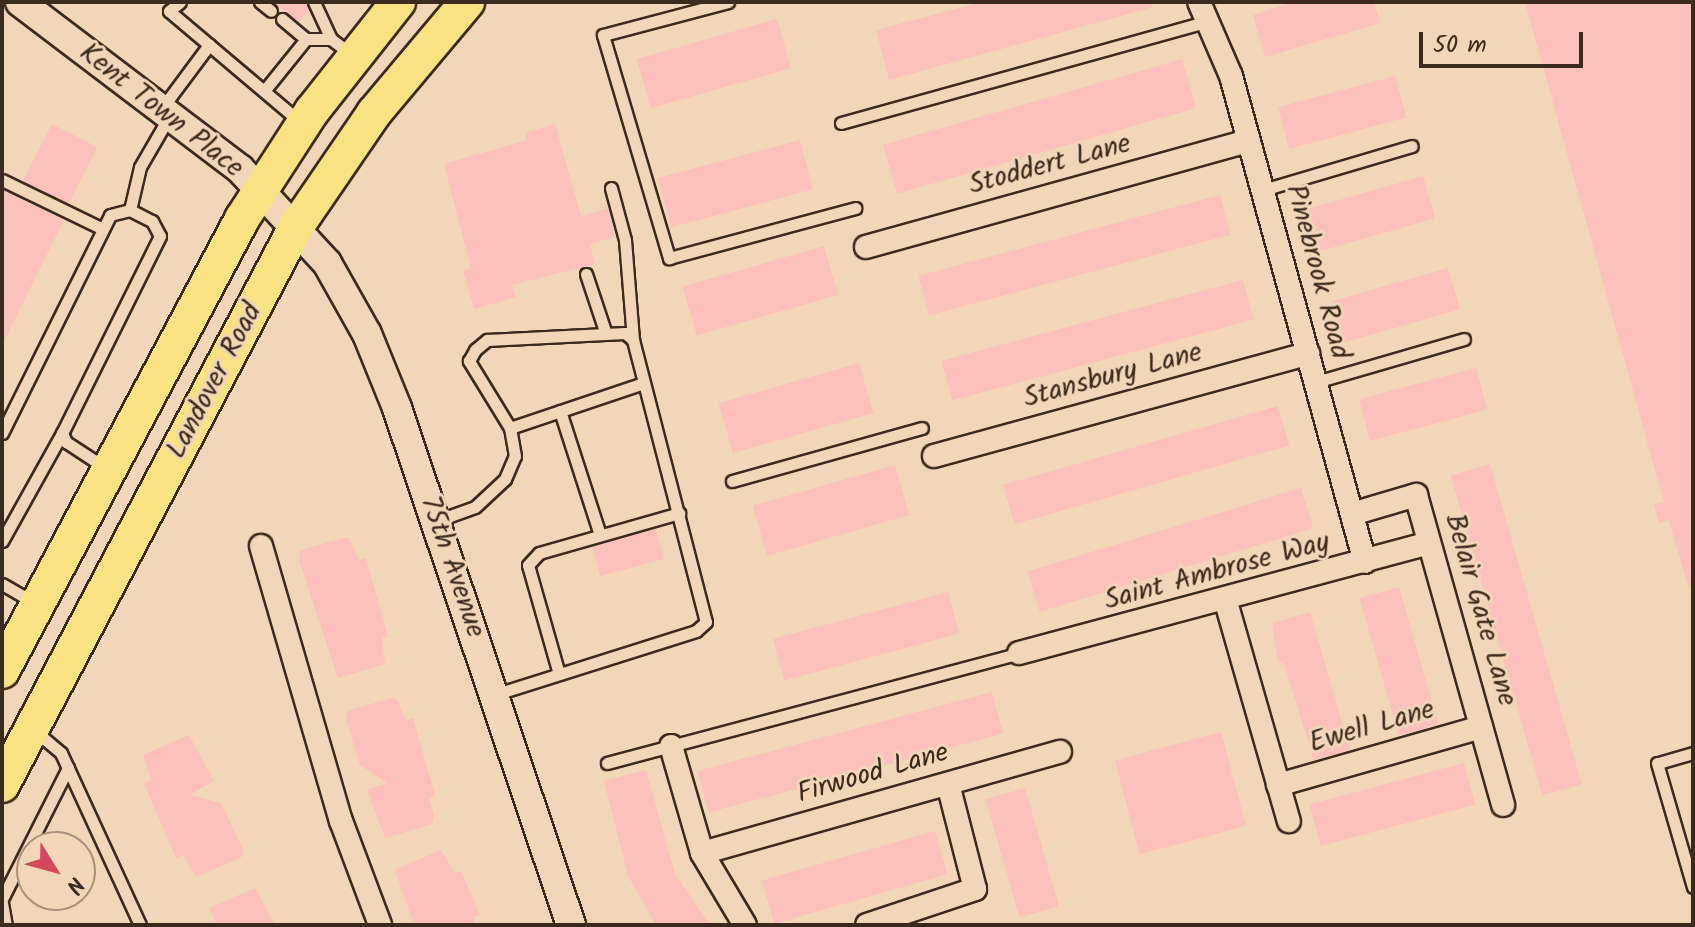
<!DOCTYPE html>
<style>
body{margin:0}
#map{position:relative;width:1695px;height:927px;overflow:hidden;background:#f1d6b8;font-family:Kalam,sans-serif}
div>[style]{position:absolute}
[style*='--x']{left:calc(var(--x)*1px);top:calc(var(--y)*1px);width:calc(var(--w)*1px);rotate:calc(var(--a)*1deg)}
.building>*{inset:0;background:#fcc0bd;transform-origin:0 0}
.roads{filter:drop-shadow(2px 0 #3b2a1e) drop-shadow(-2px 0 #3b2a1e) drop-shadow(0 2px #3b2a1e) drop-shadow(0 -2px #3b2a1e)}
.service>*{height:11px;margin:-5.5px;padding:0 5.5px;transform-origin:5.5px;border-radius:5.5px;background:#f1d6b8}
.minor>*{height:22px;margin:-11px;padding:0 11px;transform-origin:11px;border-radius:11px;background:#f1d6b8}
.tertiary>*{height:28px;margin:-14px;padding:0 14px;transform-origin:14px;border-radius:14px;background:#f1d6b8}
.primary>*{height:34px;margin:-17px;padding:0 17px;transform-origin:17px;border-radius:17px;background:#f8e281}
span{translate:-50% -50%;white-space:nowrap;text-align:center;line-height:1.15;-webkit-text-stroke:6px #f1d6b8;paint-order:stroke}
.street-label{font-size:28px;color:#3b2a1e}
.frame{position:absolute;inset:0;border:4px solid #3b2a1e;pointer-events:none}
.north{position:absolute;left:16px;top:831px;width:80px;height:80px;box-sizing:border-box;background:#f1d6b8;border:2px solid #a8917a;border-radius:50%;rotate:127deg;font-size:22px;font-weight:700;line-height:32px;text-align:center;color:#3b2a1e}
.north::after{content:'';display:block;margin:auto;width:28px;height:36px;background:#d1495b;clip-path:polygon(50% 0,100% 100%,50% 72%,0 100%)}
.scale{position:absolute;left:1419px;top:32px;width:164px;height:36px;box-sizing:border-box;border:4px solid #3b2a1e;border-top:0;padding-left:10px;font-size:24px;line-height:28px;white-space:nowrap;color:#3b2a1e;-webkit-text-stroke:6px #f1d6b8;paint-order:stroke}
</style>
<div id="map">
<div class="building">
<i style="clip-path:polygon(273px 2px,306px 2px,308px 10px,299px 22px)"></i>
<i style="clip-path:polygon(982px 2px,1152px 2px,1153px 7px,889px 80px,876px 30px)"></i>
<i style="clip-path:polygon(1294px 2px,1374px 2px,1380px 23px,1265px 57px,1253px 15px)"></i>
<i style="clip-path:polygon(1525px 2px,1693px 2px,1693px 587px,1688px 587px,1669px 520px,1659px 523px,1654px 504px,1664px 502px)"></i>
<i style="left:777px;top:19px;width:51px;height:146px;rotate:74deg"></i>
<i style="left:1182px;top:59px;width:51px;height:311px;rotate:74deg"></i>
<i style="left:1395px;top:76px;width:43px;height:121px;rotate:75deg"></i>
<i style="left:52px;top:124px;width:51px;height:64px;rotate:27deg"></i>
<i style="clip-path:polygon(555px 124px,581px 216px,608px 208px,615px 237px,590px 244px,595px 264px,512px 285px,516px 297px,474px 309px,463px 270px,471px 268px,444px 164px,527px 140px,525px 133px)"></i>
<i style="left:800px;top:140px;width:51px;height:147px;rotate:75deg"></i>
<i style="left:1423px;top:176px;width:44px;height:120px;rotate:74deg"></i>
<i style="clip-path:polygon(2px 189px,64px 220px,2px 345px)"></i>
<i style="left:1220px;top:195px;width:41px;height:312px;rotate:75deg"></i>
<i style="left:824px;top:246px;width:51px;height:147px;rotate:74deg"></i>
<i style="left:1448px;top:268px;width:43px;height:121px;rotate:74deg"></i>
<i style="left:1243px;top:280px;width:41px;height:312px;rotate:75deg"></i>
<i style="left:859px;top:363px;width:52px;height:146px;rotate:74deg"></i>
<i style="left:1476px;top:368px;width:43px;height:121px;rotate:75deg"></i>
<i style="left:1278px;top:406px;width:41px;height:286px;rotate:74deg"></i>
<i style="left:1490px;top:464px;width:333px;height:41px;rotate:74deg"></i>
<i style="left:895px;top:465px;width:52px;height:148px;rotate:74deg"></i>
<i style="left:1301px;top:488px;width:42px;height:286px;rotate:73deg"></i>
<i style="left:656px;top:529px;width:31px;height:66px;rotate:75deg"></i>
<i style="clip-path:polygon(348px 537px,359px 560px,366px 558px,388px 636px,382px 638px,385px 664px,338px 678px,299px 560px,300px 550px)"></i>
<i style="left:1399px;top:587px;width:143px;height:41px;rotate:74deg"></i>
<i style="left:948px;top:592px;width:43px;height:181px;rotate:75deg"></i>
<i style="clip-path:polygon(1310px 612px,1350px 750px,1314px 760px,1284px 664px,1278px 661px,1272px 623px)"></i>
<i style="left:992px;top:692px;width:43px;height:305px;rotate:75deg"></i>
<i style="clip-path:polygon(395px 697px,406px 720px,413px 718px,435px 796px,429px 798px,434px 815px,432px 824px,385px 838px,367px 790px,387px 783px,360px 765px,346px 719px,347px 711px)"></i>
<i style="left:1221px;top:732px;width:97px;height:110px;rotate:75deg"></i>
<i style="clip-path:polygon(189px 735px,214px 781px,190px 795px,221px 803px,243px 849px,242px 857px,196px 877px,183px 855px,176px 858px,144px 783px,151px 780px,143px 755px)"></i>
<i style="left:1464px;top:763px;width:43px;height:160px;rotate:75deg"></i>
<i style="clip-path:polygon(646px 770px,675px 874px,710px 925px,656px 925px,628px 876px,604px 781px)"></i>
<i style="left:1025px;top:788px;width:123px;height:41px;rotate:74deg"></i>
<i style="left:935px;top:831px;width:45px;height:180px;rotate:74deg"></i>
<i style="clip-path:polygon(441px 850px,455px 873px,461px 871px,480px 915px,473px 918px,476px 925px,414px 925px,395px 870px)"></i>
<i style="clip-path:polygon(255px 888px,275px 925px,217px 925px,209px 908px)"></i>
</div>
<div class="roads">
<div class="service">
<i style="--x:260;--y:2;--w:14;--a:39"></i>
<i style="--x:314;--y:2;--w:41;--a:65.3"></i>
<i style="--x:331;--y:39;--w:26;--a:37"></i>
<i style="--x:728;--y:2;--w:129;--a:165.2"></i>
<i style="--x:603;--y:35;--w:233;--a:73.5"></i>
<i style="--x:669;--y:258;--w:193;--a:-15"></i>
<i style="--x:169;--y:11;--w:170;--a:40.2"></i>
<i style="--x:169;--y:11;--w:14;--a:-39"></i>
<i style="--x:282;--y:19;--w:31;--a:40"></i>
<i style="--x:264;--y:91;--w:67;--a:-51.1"></i>
<i style="--x:306;--y:39;--w:25;--a:0"></i>
<i style="--x:162;--y:108;--w:79;--a:-53.3"></i>
<i style="--x:841;--y:123;--w:382;--a:-15.5"></i>
<i style="--x:2;--y:180;--w:112;--a:25.9"></i>
<i style="--x:611;--y:188;--w:54;--a:74.9"></i>
<i style="--x:625;--y:240;--w:100;--a:85.4"></i>
<i style="--x:1263;--y:190;--w:155;--a:-16.5"></i>
<i style="--x:130;--y:210;--w:44;--a:-76.9"></i>
<i style="--x:140;--y:167;--w:58;--a:-59.9"></i>
<i style="--x:586;--y:274;--w:63;--a:71.6"></i>
<i style="--x:1316;--y:382;--w:154;--a:-16.2"></i>
<i style="--x:560;--y:411;--w:130;--a:72.1"></i>
<i style="--x:510;--y:428;--w:141;--a:-18.6"></i>
<i style="--x:2;--y:433;--w:243;--a:-63.6"></i>
<i style="--x:110;--y:215;--w:21;--a:-14"></i>
<i style="--x:130;--y:210;--w:25;--a:27"></i>
<i style="--x:152;--y:221;--w:17;--a:62"></i>
<i style="--x:160;--y:236;--w:220;--a:116.4"></i>
<i style="--x:62;--y:433;--w:10;--a:66"></i>
<i style="--x:66;--y:442;--w:45;--a:33.3"></i>
<i style="--x:732;--y:481;--w:197;--a:-15.6"></i>
<i style="--x:436;--y:521;--w:41;--a:-19.7"></i>
<i style="--x:475;--y:507;--w:41;--a:-43"></i>
<i style="--x:505;--y:479;--w:25;--a:-67"></i>
<i style="--x:515;--y:456;--w:28;--a:-100"></i>
<i style="--x:510;--y:428;--w:79;--a:-121.5"></i>
<i style="--x:469;--y:361;--w:13;--a:-61"></i>
<i style="--x:475;--y:350;--w:16;--a:-40"></i>
<i style="--x:487;--y:340;--w:138;--a:-2.9"></i>
<i style="--x:625;--y:333;--w:11;--a:41"></i>
<i style="--x:633;--y:340;--w:291;--a:75.5"></i>
<i style="--x:706;--y:622;--w:13;--a:138"></i>
<i style="--x:696;--y:631;--w:210;--a:162.5"></i>
<i style="--x:2;--y:541;--w:124;--a:-60.9"></i>
<i style="--x:2;--y:584;--w:36;--a:30"></i>
<i style="--x:559;--y:674;--w:113;--a:-105.9"></i>
<i style="--x:528;--y:565;--w:16;--a:-47"></i>
<i style="--x:539;--y:553;--w:146;--a:-15.9"></i>
<i style="--x:35;--y:731;--w:34;--a:40"></i>
<i style="--x:61;--y:753;--w:189;--a:65.3"></i>
<i style="--x:1693;--y:753;--w:37;--a:164"></i>
<i style="--x:1657;--y:763;--w:129;--a:73.8"></i>
<i style="--x:607;--y:763;--w:426;--a:-14.9"></i>
<i style="--x:2;--y:899;--w:147;--a:-63.3"></i>
<i style="--x:2;--y:903;--w:22;--a:80"></i>
</div>
<div class="minor">
<i style="--x:1199;--y:2;--w:81;--a:66.6"></i>
<i style="--x:1231;--y:76;--w:504;--a:74.59"></i>
<i style="--x:866;--y:247;--w:397;--a:-15.5"></i>
<i style="--x:934;--y:456;--w:388;--a:-15.3"></i>
<i style="--x:1352;--y:514;--w:67;--a:-16.5"></i>
<i style="--x:1416;--y:495;--w:322;--a:74.3"></i>
<i style="--x:261;--y:546;--w:286;--a:73.8"></i>
<i style="--x:341;--y:821;--w:111;--a:69.4"></i>
<i style="--x:1226;--y:602;--w:228;--a:74"></i>
<i style="--x:1019;--y:653;--w:424;--a:-15"></i>
<i style="--x:671;--y:746;--w:111;--a:73.8"></i>
<i style="--x:702;--y:853;--w:84;--a:59.2"></i>
<i style="--x:1278;--y:785;--w:211;--a:-15.9"></i>
<i style="--x:702;--y:853;--w:372;--a:-15.8"></i>
<i style="--x:867;--y:925;--w:114;--a:-18.4"></i>
<i style="--x:975;--y:889;--w:108;--a:-104.4"></i>
</div>
<div class="tertiary">
<i style="--x:20;--y:2;--w:276;--a:37.2"></i>
<i style="--x:240;--y:169;--w:128;--a:47.2"></i>
<i style="--x:327;--y:263;--w:81;--a:60.6"></i>
<i style="--x:367;--y:334;--w:80;--a:67.9"></i>
<i style="--x:397;--y:408;--w:545;--a:71.4"></i>
</div>
<div class="primary">
<i style="--x:2;--y:671;--w:512;--a:-62.03"></i>
<i style="--x:242;--y:219;--w:129;--a:-57.1"></i>
<i style="--x:312;--y:111;--w:139;--a:-51.7"></i>
<i style="--x:2;--y:785;--w:631;--a:-62.22"></i>
<i style="--x:296;--y:227;--w:138;--a:-55.6"></i>
<i style="--x:374;--y:113;--w:145;--a:-50"></i>
</div>
</div>
<div class="street-label">
<span style="left:161px;top:111px;rotate:38deg">Kent Town Place</span>
<span style="left:1050px;top:165px;rotate:-15deg">Stoddert Lane</span>
<span style="left:1317px;top:272px;rotate:75deg">Pinebrook Road</span>
<span style="left:1113px;top:376px;rotate:-15deg">Stansbury Lane</span>
<span style="left:215px;top:381px;rotate:-62deg">Landover Road</span>
<span style="left:452px;top:567px;rotate:71deg">75th Avenue</span>
<span style="left:1217px;top:572px;rotate:-15deg">Saint Ambrose Way</span>
<span style="left:1480px;top:610px;rotate:74deg">Belair Gate Lane</span>
<span style="left:1372px;top:727px;rotate:-16deg">Ewell Lane</span>
<span style="left:873px;top:774px;rotate:-16deg">Firwood Lane</span>
</div>
<div class="frame"></div>
<div class="north">N</div>
<div class="scale">50 m</div>
</div>
